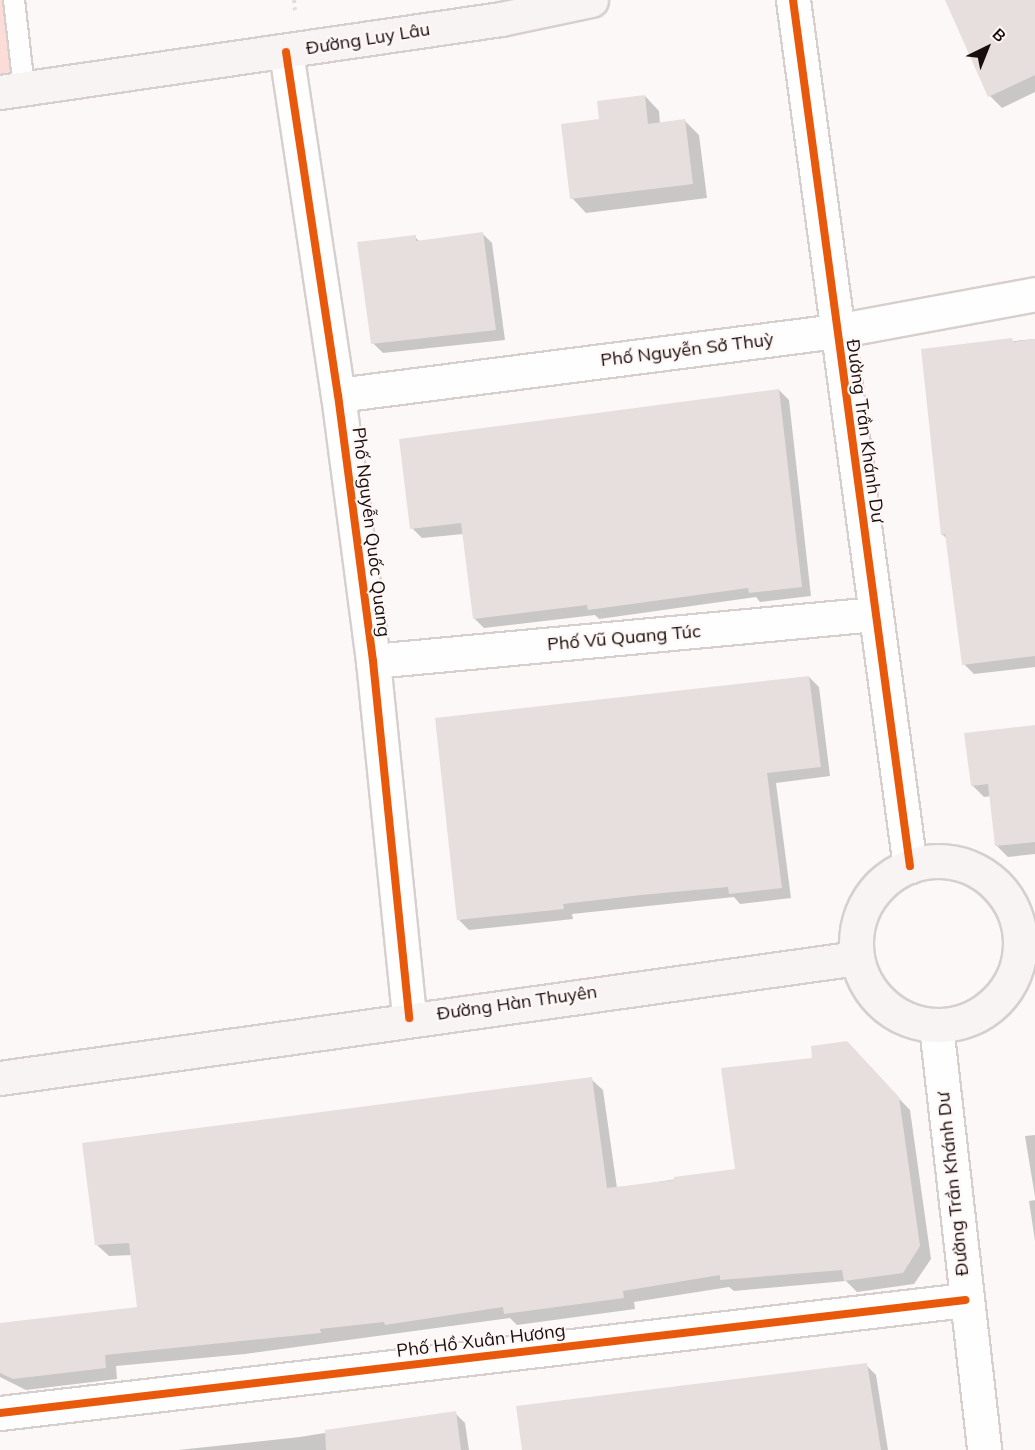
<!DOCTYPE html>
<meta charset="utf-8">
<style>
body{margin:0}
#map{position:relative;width:1035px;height:1450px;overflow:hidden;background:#fcf8f8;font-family:Mulish,sans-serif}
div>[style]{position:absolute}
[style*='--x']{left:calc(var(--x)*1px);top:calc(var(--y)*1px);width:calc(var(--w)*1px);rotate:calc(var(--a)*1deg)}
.green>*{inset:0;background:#fbdcd6}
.shadow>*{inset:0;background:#0003}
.building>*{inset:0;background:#e7dfde}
.path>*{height:4px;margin-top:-2px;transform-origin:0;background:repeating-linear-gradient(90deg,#e0dede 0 3px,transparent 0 7.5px)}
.roads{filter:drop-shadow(2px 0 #d7cfce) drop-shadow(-2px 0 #d7cfce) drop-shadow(0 2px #d7cfce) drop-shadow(0 -2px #d7cfce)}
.lane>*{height:20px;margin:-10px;padding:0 10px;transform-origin:10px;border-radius:10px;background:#fffefe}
.street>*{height:33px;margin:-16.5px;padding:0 16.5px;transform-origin:16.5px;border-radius:16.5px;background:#fffefe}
.secondary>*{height:33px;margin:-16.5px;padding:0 16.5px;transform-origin:16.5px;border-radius:16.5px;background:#f8f4f3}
.secondary>.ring{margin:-16.5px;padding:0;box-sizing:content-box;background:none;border:33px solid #f8f4f3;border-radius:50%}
.cycleway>*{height:8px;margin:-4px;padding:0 4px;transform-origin:4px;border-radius:4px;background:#e8590c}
span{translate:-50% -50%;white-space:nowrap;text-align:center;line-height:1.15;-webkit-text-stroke:4.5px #fef7f6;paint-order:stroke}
.street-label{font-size:18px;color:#180e0c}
.north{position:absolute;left:957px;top:18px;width:60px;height:60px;-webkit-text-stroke:4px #fef7f6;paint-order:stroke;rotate:43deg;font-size:16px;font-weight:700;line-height:24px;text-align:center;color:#180e0c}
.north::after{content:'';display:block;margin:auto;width:21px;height:27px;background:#180e0c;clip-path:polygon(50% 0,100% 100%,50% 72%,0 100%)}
</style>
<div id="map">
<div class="green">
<i style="clip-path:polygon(0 0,14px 0,24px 88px,0 92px)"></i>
</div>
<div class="shadow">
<i style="clip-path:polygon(946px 0,1035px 0,1035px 92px,1002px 108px,990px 96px)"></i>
<i style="clip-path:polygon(645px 96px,659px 111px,660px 124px,685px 121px,699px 135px,707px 198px,586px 213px,572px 198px,601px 120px)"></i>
<i style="clip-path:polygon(482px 233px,492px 243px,505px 340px,383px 353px,373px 343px,415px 237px,420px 242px)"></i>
<i style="clip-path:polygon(1035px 339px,1035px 667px,974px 674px,964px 664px,947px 539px,942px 534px,923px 350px)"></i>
<i style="clip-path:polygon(779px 390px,789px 400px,811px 596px,760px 602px,756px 597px,599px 619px,595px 615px,484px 628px,474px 618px,463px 534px,422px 538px,412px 528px)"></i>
<i style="clip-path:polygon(809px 677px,819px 687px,830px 776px,776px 783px,791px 898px,740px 904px,734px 897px,572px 914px,573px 919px,469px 930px,459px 920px)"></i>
<i style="clip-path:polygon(1035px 726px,1035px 854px,1008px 857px,997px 846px,991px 796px,984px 797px,972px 785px)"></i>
<i style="clip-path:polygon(855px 1053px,910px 1110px,931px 1259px,914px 1284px,857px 1292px,846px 1281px,734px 1291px,729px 1287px,634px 1302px,635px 1309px,517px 1325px,510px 1318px,245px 1354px,116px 1366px,117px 1379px,26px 1390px,0 1377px,0 1325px,139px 1309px,132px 1255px,109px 1256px,97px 1245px,591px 1079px,603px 1090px,617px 1188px,737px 1170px,814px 1059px)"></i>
<i style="clip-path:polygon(1035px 1135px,1035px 1197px,1025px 1136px)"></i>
<i style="clip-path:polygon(1035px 1200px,1035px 1241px,1029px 1201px)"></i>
<i style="clip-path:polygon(866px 1365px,876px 1375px,888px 1450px,523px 1450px)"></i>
<i style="clip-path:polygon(446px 1413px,455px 1413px,465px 1423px,469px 1450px,178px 1450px,300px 1437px)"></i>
</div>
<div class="building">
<i style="clip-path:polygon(945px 0,1035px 0,1035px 75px,988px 97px)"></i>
<i style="clip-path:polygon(645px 95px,648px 124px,685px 119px,693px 184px,570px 199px,561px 124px,599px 119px,597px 101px)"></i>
<i style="clip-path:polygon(483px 232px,496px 330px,371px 344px,357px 242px,416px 235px,416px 241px)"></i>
<i style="clip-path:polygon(1012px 338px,1013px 342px,1035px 339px,1035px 656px,962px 665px,945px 534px,941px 535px,921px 349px)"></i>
<i style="clip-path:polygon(779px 389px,802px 587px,749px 593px,748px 588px,588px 610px,587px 605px,473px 619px,461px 523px,410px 529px,399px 439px)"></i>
<i style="clip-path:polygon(809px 676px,821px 767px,767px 773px,782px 888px,729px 894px,728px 887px,641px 895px,563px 904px,564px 909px,457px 920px,435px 718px)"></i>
<i style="clip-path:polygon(1035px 725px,1035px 842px,995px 846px,988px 784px,971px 786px,964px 733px)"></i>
<i style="clip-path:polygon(847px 1041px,899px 1097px,920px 1246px,903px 1273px,844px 1281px,842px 1270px,720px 1280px,720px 1275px,623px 1291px,624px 1298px,504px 1314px,503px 1307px,385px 1325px,384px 1322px,320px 1329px,321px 1333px,105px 1355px,106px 1368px,13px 1379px,0 1373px,0 1323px,137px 1307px,129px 1243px,95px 1245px,82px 1143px,592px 1077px,607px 1188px,674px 1180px,674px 1177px,735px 1169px,721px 1068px,812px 1058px,811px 1046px)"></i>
<i style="clip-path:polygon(867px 1363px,881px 1450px,522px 1450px,516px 1406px)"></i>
<i style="clip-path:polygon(456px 1411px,461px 1450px,326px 1450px,325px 1430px)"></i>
</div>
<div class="path">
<i style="--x:294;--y:0;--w:11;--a:85"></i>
</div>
<div class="roads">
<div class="lane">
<i style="--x:14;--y:0;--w:89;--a:83.5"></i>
</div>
<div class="street">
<i style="--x:793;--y:0;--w:874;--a:82.31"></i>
<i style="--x:286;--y:52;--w:347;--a:81.4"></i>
<i style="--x:338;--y:395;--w:268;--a:82.5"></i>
<i style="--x:373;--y:661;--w:359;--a:84.2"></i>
<i style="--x:338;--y:395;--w:502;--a:-7.32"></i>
<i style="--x:836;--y:331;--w:202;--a:-10.5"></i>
<i style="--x:373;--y:661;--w:504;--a:-5.35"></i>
<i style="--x:936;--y:1026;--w:427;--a:83.5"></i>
<i style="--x:0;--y:1413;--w:972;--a:-6.68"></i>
</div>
<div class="secondary">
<i style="--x:0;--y:92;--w:506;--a:-8.29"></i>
<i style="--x:501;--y:19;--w:92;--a:-11.9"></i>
<i class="ring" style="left:856px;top:861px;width:131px;height:131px"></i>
<i style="--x:0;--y:1078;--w:865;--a:-7.97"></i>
</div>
</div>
<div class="cycleway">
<i style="--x:793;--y:0;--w:874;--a:82.31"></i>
<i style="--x:286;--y:52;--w:347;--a:81.4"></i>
<i style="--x:338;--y:395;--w:268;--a:82.5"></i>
<i style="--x:373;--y:661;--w:359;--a:84.2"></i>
<i style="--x:0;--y:1413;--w:972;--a:-6.68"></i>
</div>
<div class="street-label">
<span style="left:368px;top:39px;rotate:-9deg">Đường Luy Lâu</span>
<span style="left:687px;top:350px;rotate:-7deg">Phố Nguyễn Sở Thuỳ</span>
<span style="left:865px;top:431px;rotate:82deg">Đường Trần Khánh Dư</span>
<span style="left:371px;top:532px;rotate:83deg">Phố Nguyễn Quốc Quang</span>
<span style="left:624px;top:638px;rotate:-5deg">Phố Vũ Quang Túc</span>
<span style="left:517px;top:1003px;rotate:-8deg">Đường Hàn Thuyên</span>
<span style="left:953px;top:1184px;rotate:-96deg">Đường Trần Khánh Dư</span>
<span style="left:481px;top:1341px;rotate:-7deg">Phố Hồ Xuân Hương</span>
</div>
<div class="north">B</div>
</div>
